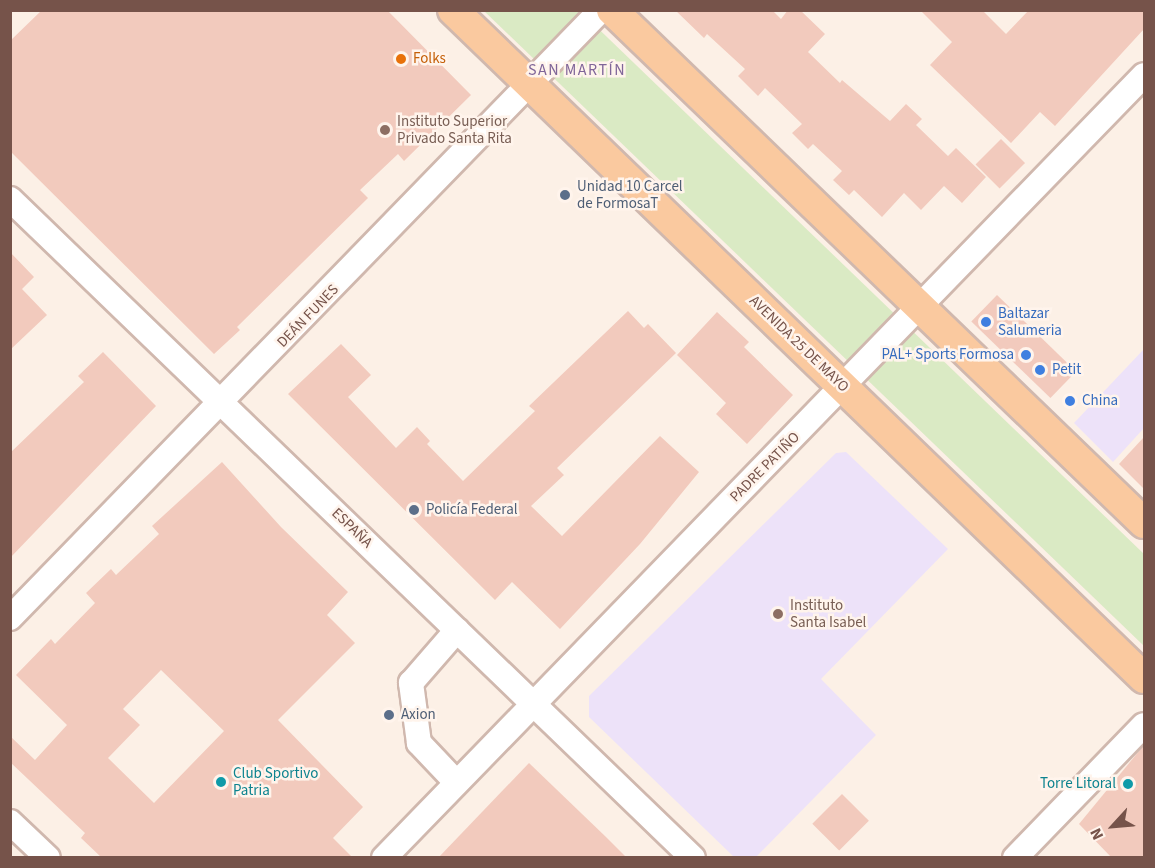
<!DOCTYPE html>
<meta charset="utf-8">
<style>
body{margin:0}
#map{position:relative;width:1155px;height:868px;overflow:hidden;background:#fcf0e6;font-family:"Source Sans 3",sans-serif}
div>[style]{position:absolute}
[style*='--x']{left:calc(var(--x)*1px);top:calc(var(--y)*1px);width:calc(var(--w)*1px);rotate:calc(var(--a)*1deg)}
.education>*{inset:0;background:#ede2f9}
.green>*{inset:0;background:#daeac4}
.building>*{inset:0;background:#f2cabd;transform-origin:0 0}
.roads{filter:drop-shadow(2px 0 #d0b8ae) drop-shadow(-2px 0 #d0b8ae) drop-shadow(0 2px #d0b8ae) drop-shadow(0 -2px #d0b8ae)}
.minor>*{height:24px;margin:-12px;padding:0 12px;transform-origin:12px;border-radius:12px;background:#fff}
.major>*{height:30px;margin:-15px;padding:0 15px;transform-origin:15px;border-radius:15px;background:#fac99f}
.dots>*{width:16px;height:16px;translate:-50% -50%;box-sizing:border-box;border:3px solid #fff4ec;border-radius:50%}
span{translate:-50% -50%;white-space:nowrap;text-align:center;line-height:1.15;-webkit-text-stroke:5px #fff4ec;paint-order:stroke}
.food-label{font-size:15px;color:#c56008}
.left{translate:0 -50%;text-align:left}
.education-label{font-size:15px;color:#785e54}
.service-label{font-size:15px;color:#4e5e75}
.shop-label{font-size:15px;color:#366cbe}
.right{translate:-100% -50%;text-align:right}
.street-label{font-size:15px;color:#76534a}
.culture-label{font-size:15px;color:#0d838f}
.neighbourhood-label{font-size:16px;color:#806699;letter-spacing:1.5px}
.frame{position:absolute;inset:0;border:12px solid #76534a;pointer-events:none}
.north{position:absolute;left:1083px;top:796px;width:60px;height:60px;-webkit-text-stroke:4px #fff4ec;paint-order:stroke;rotate:244deg;font-size:16px;font-weight:700;line-height:24px;text-align:center;color:#76534a}
.north::after{content:'';display:block;margin:auto;width:21px;height:27px;background:#76534a;clip-path:polygon(50% 0,100% 100%,50% 72%,0 100%)}
</style>
<div id="map">
<div class="education">
<i style="clip-path:polygon(1144px 349px,1144px 428px,1113px 462px,1074px 423px)"></i>
<i style="clip-path:polygon(846px 452px,948px 549px,821px 679px,876px 735px,756px 857px,734px 857px,589px 717px,589px 696px,836px 453px)"></i>
</div>
<div class="green">
<i style="clip-path:polygon(484px 11px,580px 11px,1144px 554px,1144px 646px)"></i>
</div>
<div class="building">
<i style="clip-path:polygon(42px 10px,387px 10px,471px 95px,404px 161px,398px 154px,360px 190px,368px 198px,237px 327px,240px 330px,214px 354px,10px 151px,10px 41px)"></i>
<i style="clip-path:polygon(675px 10px,772px 10px,781px 19px,788px 10px,800px 10px,825px 34px,808px 52px,840px 83px,842px 80px,890px 121px,906px 104px,922px 119px,916px 125px,948px 156px,956px 148px,986px 177px,962px 203px,944px 186px,921px 210px,904px 193px,882px 217px,854px 190px,849px 195px,833px 180px,842px 171px,813px 144px,808px 149px,792px 133px,802px 124px,765px 88px,758px 96px,738px 76px,745px 69px,707px 34px,704px 38px)"></i>
<i style="clip-path:polygon(920px 10px,982px 10px,1006px 34px,1029px 10px,1144px 10px,1144px 29px,1055px 126px,1040px 112px,1011px 143px,930px 65px,952px 42px)"></i>
<i style="left:1001px;top:139px;width:34px;height:36px;rotate:45deg"></i>
<i style="clip-path:polygon(10px 252px,34px 277px,22px 289px,47px 315px,10px 350px)"></i>
<i style="left:997px;top:295px;width:110px;height:37px;rotate:44deg"></i>
<i style="clip-path:polygon(628px 311px,644px 328px,648px 324px,676px 353px,557px 468px,564px 475px,531px 506px,562px 536px,660px 436px,699px 472px,640px 544px,560px 629px,512px 582px,495px 600px,288px 394px,341px 344px,371px 375px,348px 397px,396px 448px,417px 427px,430px 441px,427px 444px,463px 481px,535px 411px,529px 406px)"></i>
<i style="clip-path:polygon(717px 312px,749px 342px,744px 347px,793px 395px,747px 444px,716px 414px,726px 403px,677px 355px)"></i>
<i style="clip-path:polygon(103px 352px,156px 406px,10px 558px,10px 453px,84px 382px,78px 376px)"></i>
<i style="clip-path:polygon(1144px 437px,1144px 489px,1119px 464px)"></i>
<i style="clip-path:polygon(evenodd,222px 462px,281px 527px,348px 592px,327px 615px,355px 643px,278px 720px,363px 807px,333px 838px,353px 858px,102px 858px,81px 838px,85px 833px,10px 762px,10px 736px,35px 760px,67px 725px,16px 675px,51px 639px,55px 644px,95px 603px,86px 593px,111px 569px,116px 575px,159px 534px,152px 526px,222px 462px,161px 670px,224px 731px,154px 803px,108px 758px,140px 725px,123px 709px,161px 670px)"></i>
<i style="clip-path:polygon(1144px 745px,1144px 858px,1112px 858px,1079px 824px)"></i>
<i style="clip-path:polygon(529px 763px,606px 837px,627px 858px,438px 858px)"></i>
<i style="left:842px;top:794px;width:38px;height:42px;rotate:45deg"></i>
</div>
<div class="roads">
<div class="minor">
<i style="--x:10;--y:199;--w:949;--a:43.98"></i>
<i style="--x:10;--y:618;--w:848;--a:-45.81"></i>
<i style="--x:456;--y:782;--w:54;--a:-133.5"></i>
<i style="--x:419;--y:743;--w:61;--a:-97.6"></i>
<i style="--x:411;--y:683;--w:70;--a:-49"></i>
<i style="--x:10;--y:822;--w:52;--a:43.5"></i>
<i style="--x:384;--y:858;--w:1091;--a:-45.85"></i>
<i style="--x:1015;--y:858;--w:185;--a:-45.9"></i>
</div>
<div class="major">
<i style="--x:453;--y:10;--w:961;--a:44.03"></i>
<i style="--x:612;--y:10;--w:739;--a:43.96"></i>
</div>
</div>
<div class="dots">
<i style="left:401px;top:59px;background:#e8710a"></i>
<i style="left:385px;top:130px;background:#8d6e63"></i>
<i style="left:565px;top:195px;background:#5c6f8a"></i>
<i style="left:986px;top:322px;background:#3f7fe0"></i>
<i style="left:1026px;top:355px;background:#3f7fe0"></i>
<i style="left:1040px;top:370px;background:#3f7fe0"></i>
<i style="left:1070px;top:401px;background:#3f7fe0"></i>
<i style="left:414px;top:510px;background:#5c6f8a"></i>
<i style="left:778px;top:614px;background:#8d6e63"></i>
<i style="left:389px;top:715px;background:#5c6f8a"></i>
<i style="left:221px;top:782px;background:#0f9aa8"></i>
<i style="left:1128px;top:784px;background:#0f9aa8"></i>
</div>
<div class="food-label">
<span class="left" style="left:413px;top:59px">Folks</span>
</div>
<div class="education-label">
<span class="left" style="left:397px;top:130px">Instituto Superior<br>Privado Santa Rita</span>
<span class="left" style="left:790px;top:614px">Instituto<br>Santa Isabel</span>
</div>
<div class="service-label">
<span class="left" style="left:577px;top:195px">Unidad 10 Carcel<br>de FormosaT</span>
<span class="left" style="left:426px;top:510px">Policía Federal</span>
<span class="left" style="left:401px;top:715px">Axion</span>
</div>
<div class="shop-label">
<span class="left" style="left:998px;top:322px">Baltazar<br>Salumeria</span>
<span class="right" style="left:1014px;top:355px">PAL+ Sports Formosa</span>
<span class="left" style="left:1052px;top:370px">Petit</span>
<span class="left" style="left:1082px;top:401px">China</span>
</div>
<div class="street-label">
<span style="left:308px;top:316px;rotate:-46deg">DEÁN FUNES</span>
<span style="left:799px;top:344px;rotate:44deg">AVENIDA 25 DE MAYO</span>
<span style="left:765px;top:467px;rotate:-45deg">PADRE PATIÑO</span>
<span style="left:352px;top:528px;rotate:44deg">ESPAÑA</span>
</div>
<div class="culture-label">
<span class="left" style="left:233px;top:782px">Club Sportivo<br>Patria</span>
<span class="right" style="left:1116px;top:784px">Torre Litoral</span>
</div>
<div class="neighbourhood-label">
<span style="left:577px;top:70px">SAN MARTÍN</span>
</div>
<div class="frame"></div>
<div class="north">N</div>
</div>
